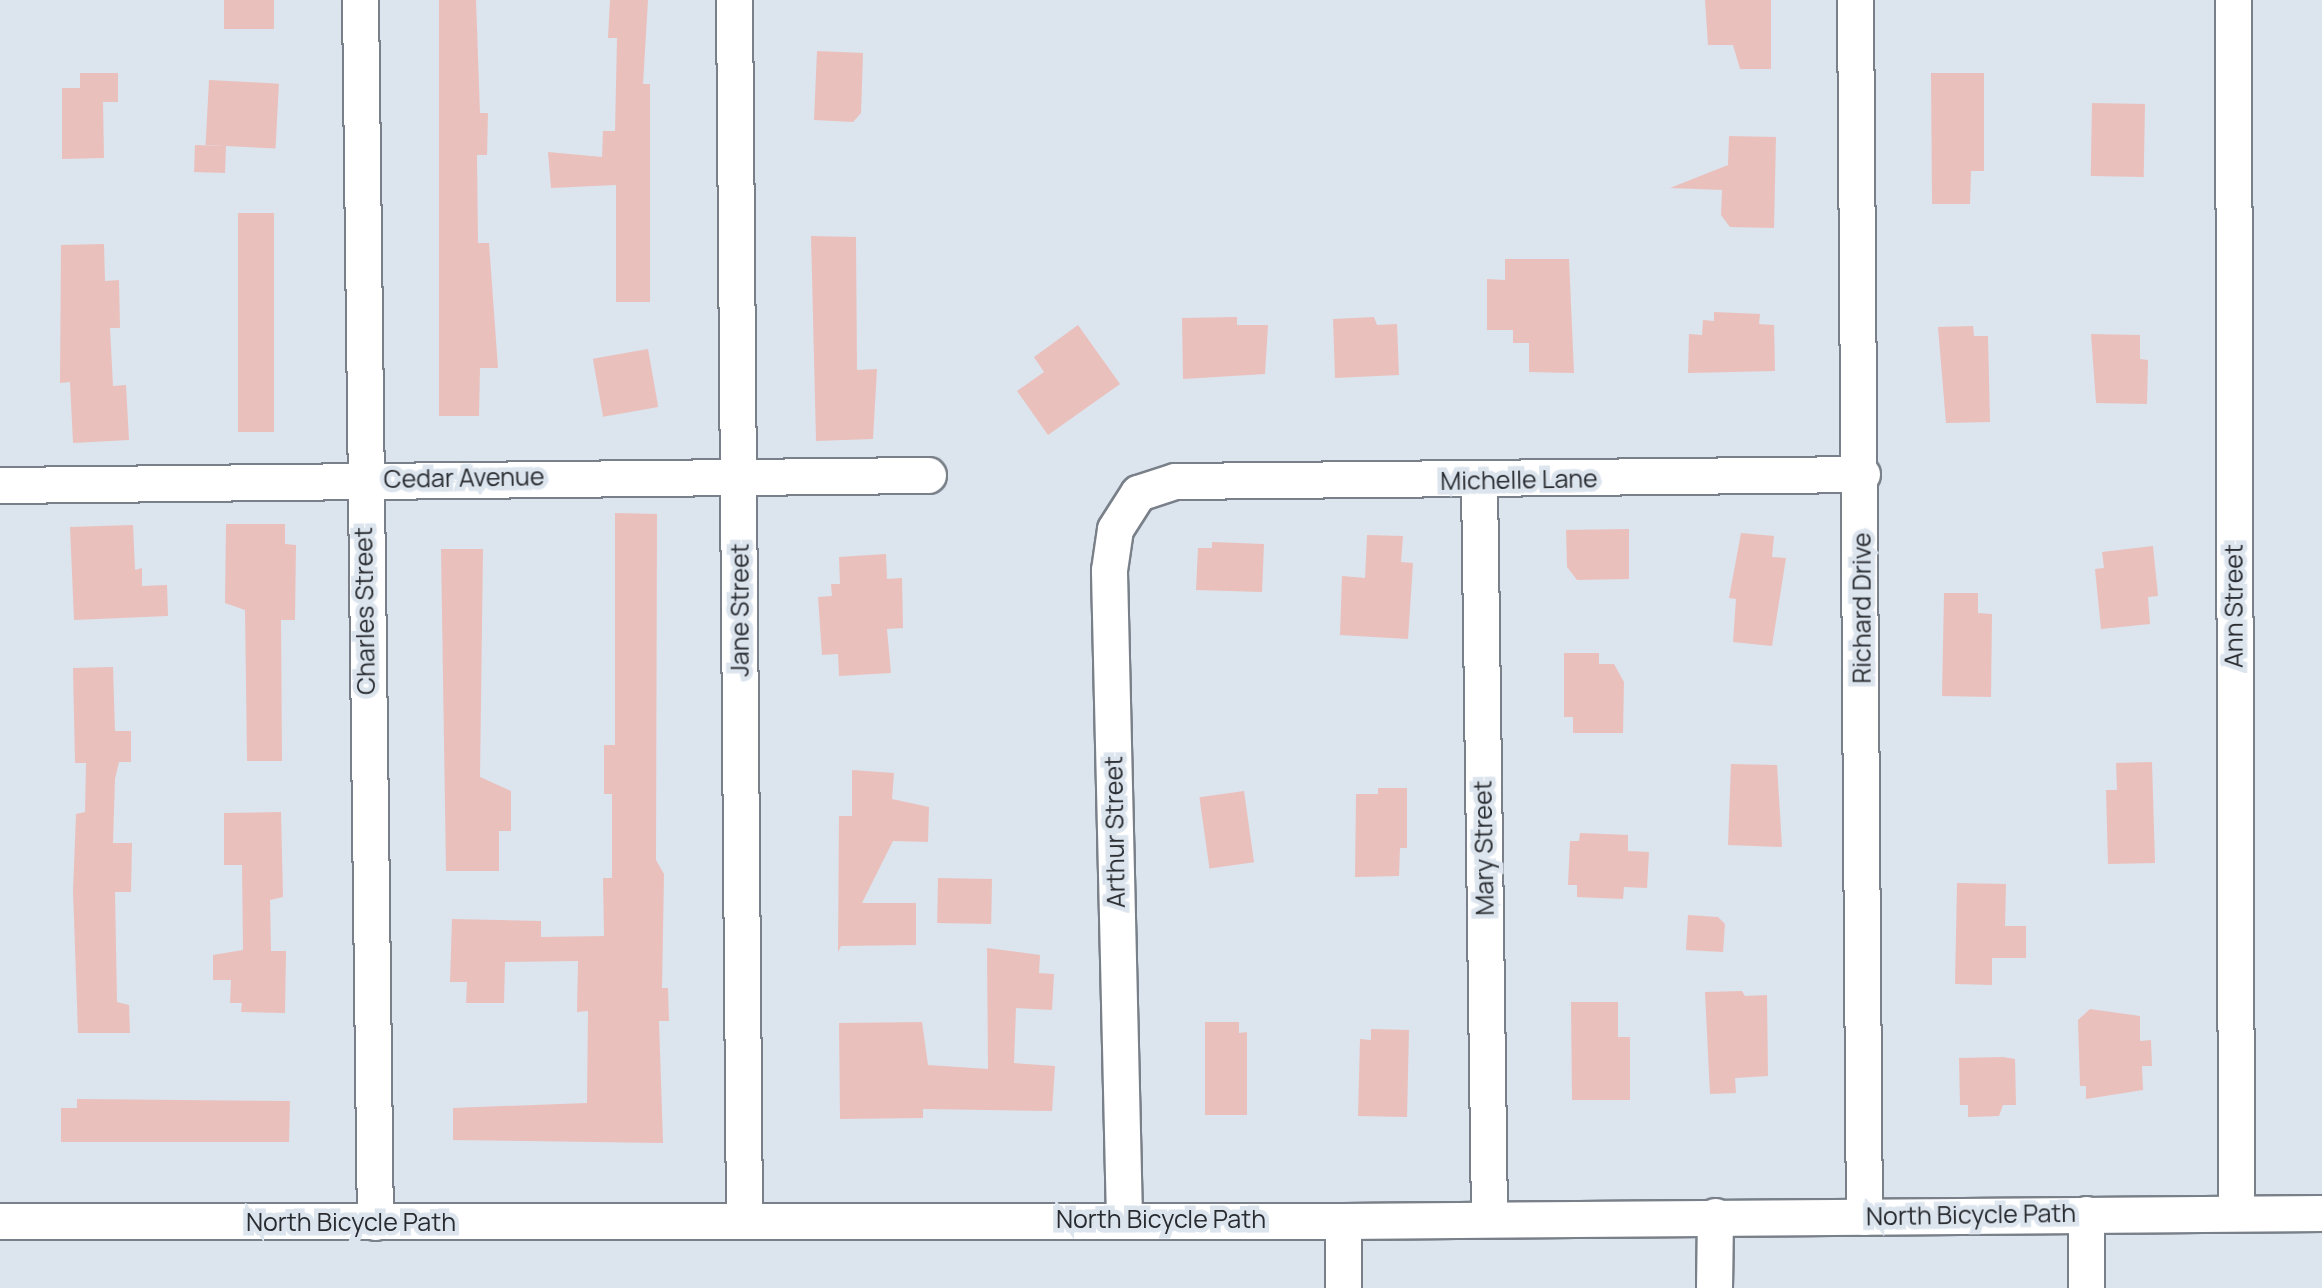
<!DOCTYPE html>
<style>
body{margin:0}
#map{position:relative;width:2322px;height:1288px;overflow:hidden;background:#dce4ee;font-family:Manrope,sans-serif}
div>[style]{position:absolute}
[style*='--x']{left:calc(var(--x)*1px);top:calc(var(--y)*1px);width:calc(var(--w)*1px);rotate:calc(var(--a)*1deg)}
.building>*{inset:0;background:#eac0bc;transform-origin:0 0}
.roads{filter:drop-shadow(2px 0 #798089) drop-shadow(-2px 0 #798089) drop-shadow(0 2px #798089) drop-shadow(0 -2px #798089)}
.minor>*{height:35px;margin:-17.5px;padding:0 17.5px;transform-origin:17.5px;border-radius:17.5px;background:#fff}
span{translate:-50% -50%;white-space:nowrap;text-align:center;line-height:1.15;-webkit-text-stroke:9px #dce4ee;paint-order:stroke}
.street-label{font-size:25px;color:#282b2f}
</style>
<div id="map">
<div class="building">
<i style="left:224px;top:0;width:50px;height:29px"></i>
<i style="clip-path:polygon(439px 0,476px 0,480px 113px,488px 113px,487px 155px,477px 155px,478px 243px,489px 243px,498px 368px,480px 368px,479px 416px,439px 416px)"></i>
<i style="clip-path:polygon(610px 0,648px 0,643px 84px,650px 84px,650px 302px,616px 302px,616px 185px,551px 188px,548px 152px,602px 157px,603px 131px,615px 131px,617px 38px,608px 38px)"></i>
<i style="clip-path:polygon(1705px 0,1771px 0,1771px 69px,1740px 69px,1733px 45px,1708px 45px)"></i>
<i style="clip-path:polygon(817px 51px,863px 53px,861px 113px,853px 122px,814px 120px)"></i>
<i style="clip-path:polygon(80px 73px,118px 73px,118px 102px,103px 102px,104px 158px,62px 159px,62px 88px,80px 88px)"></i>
<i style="clip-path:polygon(1931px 73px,1984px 73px,1984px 171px,1971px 171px,1970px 204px,1932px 204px)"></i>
<i style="left:209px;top:80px;width:70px;height:65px;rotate:3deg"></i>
<i style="left:2092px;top:103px;width:53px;height:73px;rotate:1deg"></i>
<i style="clip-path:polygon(1729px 136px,1776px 137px,1774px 228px,1730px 227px,1721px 215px,1722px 190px,1670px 188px,1728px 165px)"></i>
<i style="left:195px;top:145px;width:31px;height:27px;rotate:2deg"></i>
<i style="left:238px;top:213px;width:36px;height:219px"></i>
<i style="clip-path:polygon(811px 236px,856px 237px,857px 370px,877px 369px,873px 439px,816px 441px)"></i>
<i style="clip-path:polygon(104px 244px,105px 281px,119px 280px,120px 328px,110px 328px,113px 386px,126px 385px,129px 440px,73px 443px,70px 382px,60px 383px,61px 245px)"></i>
<i style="clip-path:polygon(1505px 259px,1569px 259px,1574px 373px,1529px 372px,1529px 343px,1513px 343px,1513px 330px,1487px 330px,1487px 279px,1505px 280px)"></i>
<i style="clip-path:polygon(1714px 312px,1760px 314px,1759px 324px,1774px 325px,1775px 371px,1688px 373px,1689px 334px,1702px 335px,1703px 320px,1714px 321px)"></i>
<i style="clip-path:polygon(1237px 317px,1237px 325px,1268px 325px,1265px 374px,1183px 379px,1182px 318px)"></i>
<i style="clip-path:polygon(1374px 317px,1377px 325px,1397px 324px,1399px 375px,1335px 378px,1333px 319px)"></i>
<i style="clip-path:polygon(1078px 325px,1120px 384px,1048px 435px,1017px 391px,1044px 372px,1034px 357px)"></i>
<i style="clip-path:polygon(1973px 326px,1974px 336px,1988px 336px,1990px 422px,1946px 423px,1938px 327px)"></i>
<i style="clip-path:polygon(2091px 334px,2140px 335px,2140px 359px,2148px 360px,2147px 404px,2096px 403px)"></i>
<i style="left:648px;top:349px;width:59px;height:56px;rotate:80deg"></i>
<i style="clip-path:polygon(615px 513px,657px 514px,656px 860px,664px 874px,662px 988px,668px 988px,669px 1021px,659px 1021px,663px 1143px,453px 1140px,453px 1108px,587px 1103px,588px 1011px,577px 1012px,578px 961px,505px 962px,504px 1003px,466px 1003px,467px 982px,450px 982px,452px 919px,541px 921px,541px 937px,604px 936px,603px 878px,612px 878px,612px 794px,604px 794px,604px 745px,615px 745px)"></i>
<i style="clip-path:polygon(226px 524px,285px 524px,285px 544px,296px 545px,295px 620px,281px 620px,282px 761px,247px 761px,245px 610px,225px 603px)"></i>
<i style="clip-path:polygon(133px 525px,135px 570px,142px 568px,142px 586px,167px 585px,168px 616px,74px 620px,70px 527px)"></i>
<i style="clip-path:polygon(1629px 529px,1629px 579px,1577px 580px,1567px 567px,1566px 530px)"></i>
<i style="clip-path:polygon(1741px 533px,1774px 536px,1772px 557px,1786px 558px,1772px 646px,1733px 642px,1736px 599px,1729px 598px)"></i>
<i style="clip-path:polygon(1367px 535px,1403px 536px,1401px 562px,1413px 563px,1408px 639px,1340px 635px,1342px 576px,1365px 578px)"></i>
<i style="clip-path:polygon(1212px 542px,1264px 544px,1262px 592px,1196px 590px,1198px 548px,1212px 548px)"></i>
<i style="clip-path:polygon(2153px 546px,2158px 596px,2148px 597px,2150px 624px,2101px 629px,2095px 569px,2104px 568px,2102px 552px)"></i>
<i style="clip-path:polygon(441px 549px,483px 549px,480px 777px,511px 791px,511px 831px,499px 831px,499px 871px,446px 871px)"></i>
<i style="clip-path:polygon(886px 554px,887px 579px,902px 578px,903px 628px,887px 629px,891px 673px,839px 676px,838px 654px,822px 655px,818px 597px,832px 596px,831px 584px,840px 584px,839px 557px)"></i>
<i style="clip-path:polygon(1944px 593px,1978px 593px,1978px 613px,1992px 614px,1991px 697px,1942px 696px)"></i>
<i style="clip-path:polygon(1564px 653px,1599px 653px,1599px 664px,1614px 664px,1624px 682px,1623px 733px,1573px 733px,1573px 717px,1564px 717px)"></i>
<i style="clip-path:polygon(113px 667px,115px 731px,131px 731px,131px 762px,119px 762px,115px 779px,113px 843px,132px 843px,131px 892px,115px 892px,117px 1002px,129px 1005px,130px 1033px,78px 1033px,73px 891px,76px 814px,85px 812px,86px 763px,75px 763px,73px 668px)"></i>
<i style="clip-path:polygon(2152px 762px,2155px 863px,2108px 864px,2106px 790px,2117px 790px,2116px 763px)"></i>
<i style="clip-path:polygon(1731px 764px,1777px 765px,1782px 847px,1728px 845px)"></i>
<i style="clip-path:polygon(852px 770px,894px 773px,892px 799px,929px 807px,928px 842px,893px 841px,862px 903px,916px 903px,916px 945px,841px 946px,838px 952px,839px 816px,852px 816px)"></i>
<i style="clip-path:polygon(1378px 788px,1407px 788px,1407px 848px,1400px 848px,1399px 876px,1355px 877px,1356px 794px,1378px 794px)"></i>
<i style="left:1244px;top:791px;width:72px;height:45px;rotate:82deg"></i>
<i style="clip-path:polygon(281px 812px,283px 897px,270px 900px,271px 951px,286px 951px,285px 1013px,241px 1012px,242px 1003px,230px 1003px,231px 980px,213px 980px,213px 955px,243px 950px,242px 865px,224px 865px,224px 813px)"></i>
<i style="clip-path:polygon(1580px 833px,1628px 835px,1628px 851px,1649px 852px,1647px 888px,1624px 887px,1623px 899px,1577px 897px,1577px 885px,1568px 885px,1570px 841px,1579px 841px)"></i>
<i style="left:938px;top:878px;width:54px;height:45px;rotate:1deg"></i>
<i style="clip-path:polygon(1957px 883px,2006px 884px,2005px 926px,2026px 926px,2026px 958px,1992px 958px,1992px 985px,1955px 984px)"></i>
<i style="clip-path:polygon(1688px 915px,1718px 917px,1725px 924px,1723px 952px,1686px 950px)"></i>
<i style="clip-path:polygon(987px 948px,1040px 955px,1039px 973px,1054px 974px,1052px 1010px,1016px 1008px,1014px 1063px,1055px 1066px,1052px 1111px,923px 1109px,923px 1118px,840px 1119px,839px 1023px,922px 1022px,928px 1065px,988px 1069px)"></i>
<i style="clip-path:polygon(1742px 991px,1745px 996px,1767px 995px,1768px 1076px,1735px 1078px,1736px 1093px,1710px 1094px,1705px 992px)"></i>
<i style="clip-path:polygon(1571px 1002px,1618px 1002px,1618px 1037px,1630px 1037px,1630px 1100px,1572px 1100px)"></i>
<i style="clip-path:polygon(2090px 1009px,2140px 1016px,2140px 1041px,2151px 1040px,2152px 1066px,2142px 1066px,2143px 1090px,2086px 1099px,2086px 1086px,2080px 1086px,2078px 1020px)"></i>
<i style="clip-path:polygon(1205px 1022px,1239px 1022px,1239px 1033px,1247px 1032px,1247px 1115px,1205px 1115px)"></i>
<i style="clip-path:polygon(1371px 1029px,1409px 1030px,1407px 1117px,1358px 1116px,1360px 1039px,1371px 1040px)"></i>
<i style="clip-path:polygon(2003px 1057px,2015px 1059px,2016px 1105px,2003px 1105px,1999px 1116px,1968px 1117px,1968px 1105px,1960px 1105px,1959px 1058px)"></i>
<i style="clip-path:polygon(77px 1099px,290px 1101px,289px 1142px,61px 1142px,61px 1108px,77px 1108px)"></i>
</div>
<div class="roads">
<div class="minor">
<i style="--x:360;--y:0;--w:1222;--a:89.3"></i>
<i style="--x:734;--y:0;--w:1220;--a:89.53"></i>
<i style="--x:1855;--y:0;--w:1217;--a:89.58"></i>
<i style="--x:2233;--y:0;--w:1211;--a:89.86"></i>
<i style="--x:1479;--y:481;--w:734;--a:89.22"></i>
<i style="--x:0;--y:485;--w:928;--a:-0.62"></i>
<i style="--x:2086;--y:1214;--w:74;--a:90"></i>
<i style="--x:1124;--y:1218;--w:648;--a:-91.33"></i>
<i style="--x:1109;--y:570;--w:41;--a:-81.7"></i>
<i style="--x:1115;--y:529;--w:43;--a:-57.4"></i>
<i style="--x:1138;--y:493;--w:39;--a:-18"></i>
<i style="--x:1175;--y:481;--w:687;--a:-0.58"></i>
<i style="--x:0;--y:1221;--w:1343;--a:0"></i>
<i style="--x:1343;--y:1221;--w:979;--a:-0.47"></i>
<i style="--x:1343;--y:1221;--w:67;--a:90"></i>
<i style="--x:1714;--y:1288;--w:72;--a:-89.2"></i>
</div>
</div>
<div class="street-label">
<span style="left:464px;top:478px;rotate:-1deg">Cedar Avenue</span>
<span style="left:1519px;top:480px;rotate:-1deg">Michelle Lane</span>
<span style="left:2234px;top:606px;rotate:-90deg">Ann Street</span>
<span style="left:1862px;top:608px;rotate:-90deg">Richard Drive</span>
<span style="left:740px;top:610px;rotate:-90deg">Jane Street</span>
<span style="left:365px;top:611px;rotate:-91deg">Charles Street</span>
<span style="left:1115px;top:832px;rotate:-91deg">Arthur Street</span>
<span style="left:1484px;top:848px;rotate:-91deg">Mary Street</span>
<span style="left:1971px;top:1215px;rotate:-1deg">North Bicycle Path</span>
<span style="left:1161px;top:1219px">North Bicycle Path</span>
<span style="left:351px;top:1222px">North Bicycle Path</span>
</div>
</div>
